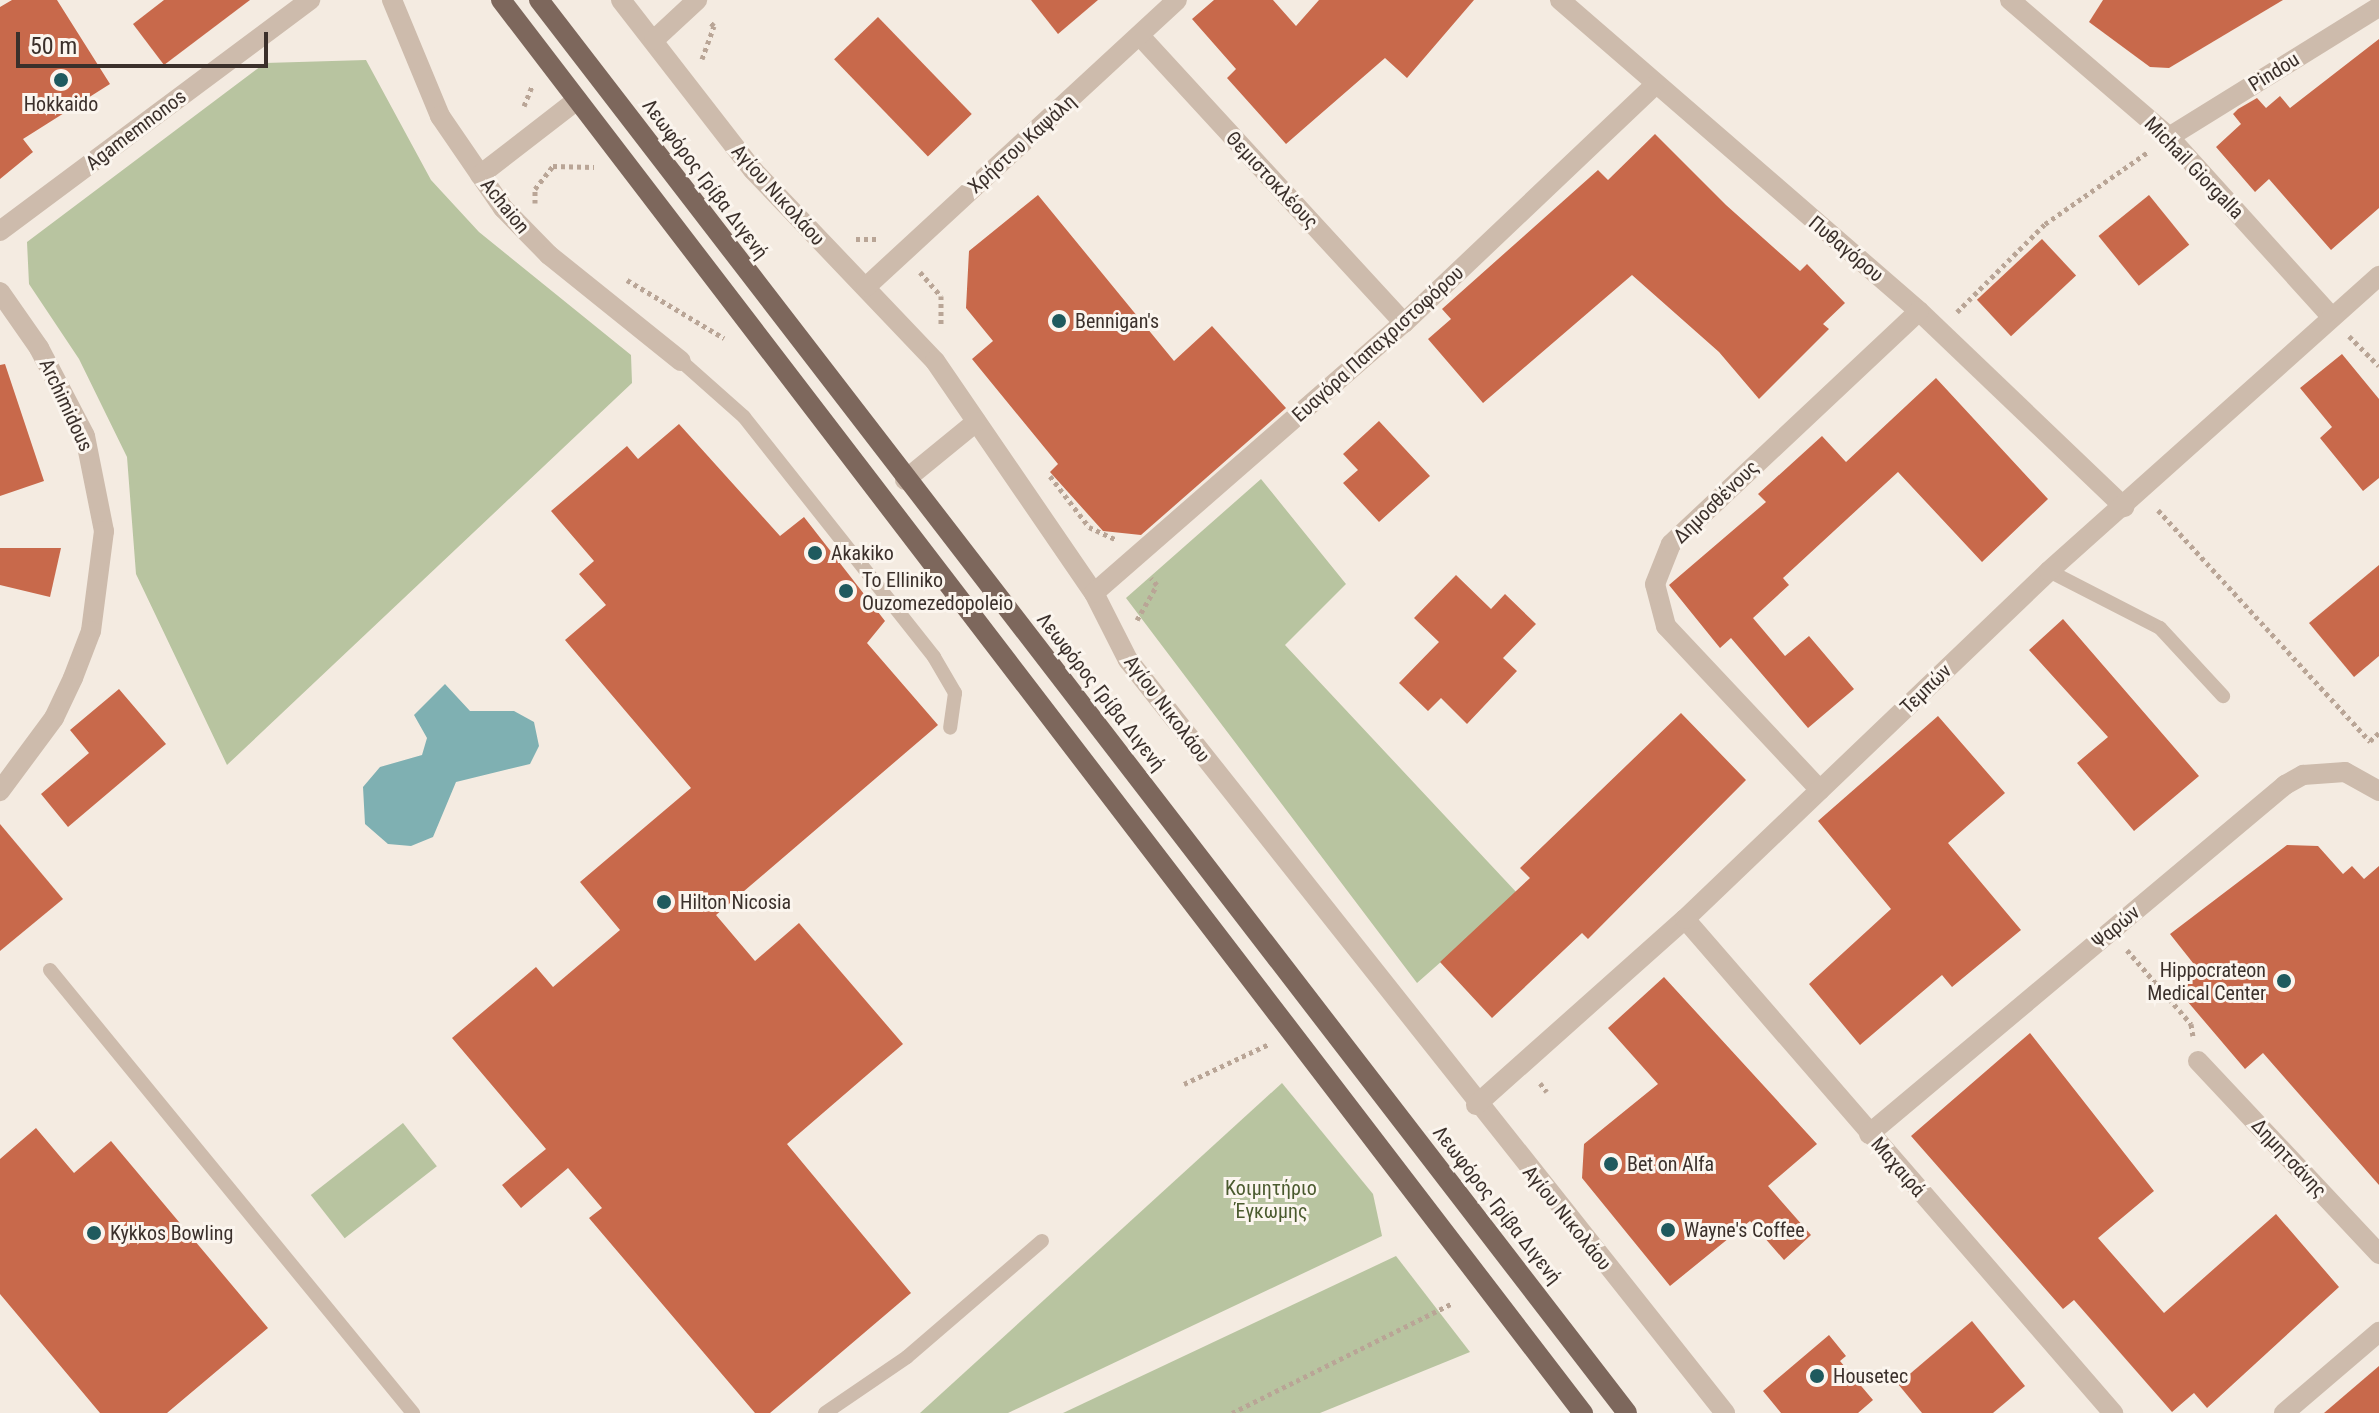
<!DOCTYPE html>
<meta charset="utf-8">
<style>
body{margin:0}
#map{position:relative;width:2379px;height:1413px;overflow:hidden;background:#f4ebe1;font-family:"Roboto Condensed",sans-serif}
div>[style]{position:absolute}
[style*='--x']{left:calc(var(--x)*1px);top:calc(var(--y)*1px);width:calc(var(--w)*1px);rotate:calc(var(--a)*1deg)}
.green>*{inset:0;background:#b8c4a0;transform-origin:0 0}
.water>*{inset:0;background:#7fb0b2}
.building>*{inset:0;background:#c8694b;transform-origin:0 0}
.path>*{height:5px;margin-top:-2.5px;transform-origin:0;background:repeating-linear-gradient(90deg,#b9a596 0 4px,transparent 0 8px)}
.service>*{height:14px;margin:-7px;padding:0 7px;transform-origin:7px;border-radius:7px;background:#cdbbac}
.minor>*{height:20px;margin:-10px;padding:0 10px;transform-origin:10px;border-radius:10px;background:#cdbbac}
.primary>*{height:20px;margin:-10px;padding:0 10px;transform-origin:10px;border-radius:10px;background:#7d675c}
.dots>*{width:22px;height:22px;translate:-50% -50%;box-sizing:border-box;border:4px solid #fbf5ee;border-radius:50%}
span{translate:-50% -50%;white-space:nowrap;text-align:center;line-height:1.15;-webkit-text-stroke:6px #fbf5ee;paint-order:stroke}
.street-label{font-size:20px;color:#3b302b}
.poi-label{font-size:20px;color:#3b302b}
.left{translate:0 -50%;text-align:left}
.right{translate:-100% -50%;text-align:right}
.park-label{font-size:20px;color:#4a5a2e}
.scale{position:absolute;left:16px;top:32px;width:252px;height:36px;box-sizing:border-box;border:4px solid #3b302b;border-top:0;padding-left:10px;font-size:24px;line-height:28px;white-space:nowrap;color:#3b302b;-webkit-text-stroke:6px #fbf5ee;paint-order:stroke}
</style>
<div id="map">
<div class="green">
<i style="clip-path:polygon(366px 60px,431px 180px,479px 232px,631px 355px,632px 383px,227px 765px,136px 574px,127px 457px,79px 359px,29px 284px,27px 242px,265px 63px)"></i>
<i style="clip-path:polygon(1261px 479px,1346px 584px,1285px 645px,1518px 894px,1417px 983px,1126px 598px)"></i>
<i style="clip-path:polygon(1282px 1083px,1373px 1194px,1382px 1236px,1008px 1413px,920px 1413px)"></i>
<i style="left:403px;top:1123px;width:55px;height:117px;rotate:52deg"></i>
<i style="clip-path:polygon(1396px 1256px,1470px 1352px,1320px 1413px,1063px 1413px)"></i>
</div>
<div class="water">
<i style="clip-path:polygon(445px 684px,470px 711px,514px 711px,534px 722px,539px 746px,530px 764px,456px 782px,433px 837px,411px 846px,388px 844px,365px 824px,363px 787px,380px 767px,422px 755px,427px 738px,414px 715px)"></i>
</div>
<div class="building">
<i style="clip-path:polygon(12px 0,57px 0,110px 84px,23px 139px,33px 152px,0 179px,0 7px)"></i>
<i style="clip-path:polygon(164px 0,250px 0,164px 65px,133px 24px)"></i>
<i style="clip-path:polygon(1031px 0,1098px 0,1058px 34px)"></i>
<i style="clip-path:polygon(1214px 0,1273px 0,1296px 26px,1319px 0,1474px 0,1407px 78px,1385px 58px,1286px 144px,1227px 78px,1236px 69px,1192px 19px)"></i>
<i style="clip-path:polygon(2103px 0,2283px 0,2169px 68px,2150px 67px,2089px 22px)"></i>
<i style="left:878px;top:17px;width:135px;height:61px;rotate:46deg"></i>
<i style="clip-path:polygon(2379px 39px,2379px 208px,2331px 250px,2269px 179px,2255px 192px,2216px 147px,2241px 124px,2233px 114px,2238px 109px,2257px 98px,2266px 108px,2280px 96px,2290px 108px)"></i>
<i style="clip-path:polygon(1655px 134px,1726px 205px,1800px 271px,1807px 264px,1845px 303px,1823px 324px,1829px 329px,1759px 399px,1719px 352px,1632px 275px,1483px 403px,1428px 339px,1451px 319px,1442px 309px,1598px 170px,1608px 180px)"></i>
<i style="clip-path:polygon(1038px 195px,1174px 361px,1212px 326px,1286px 408px,1141px 535px,1103px 531px,1050px 472px,1058px 464px,972px 359px,993px 341px,966px 308px,969px 251px)"></i>
<i style="left:2149px;top:195px;width:64px;height:65px;rotate:51deg"></i>
<i style="left:2042px;top:239px;width:50px;height:89px;rotate:47deg"></i>
<i style="clip-path:polygon(2342px 354px,2379px 399px,2379px 478px,2363px 491px,2320px 438px,2332px 427px,2300px 388px)"></i>
<i style="clip-path:polygon(5px 364px,44px 481px,0 496px,0 365px)"></i>
<i style="clip-path:polygon(1936px 378px,2048px 499px,1982px 562px,1898px 472px,1783px 578px,1789px 585px,1753px 618px,1785px 656px,1809px 636px,1854px 689px,1808px 728px,1731px 638px,1720px 648px,1669px 585px,1766px 502px,1758px 494px,1822px 436px,1846px 462px)"></i>
<i style="clip-path:polygon(1379px 421px,1430px 476px,1379px 522px,1343px 483px,1358px 470px,1343px 454px)"></i>
<i style="clip-path:polygon(679px 424px,780px 536px,804px 517px,885px 621px,867px 643px,938px 725px,716px 915px,755px 961px,799px 923px,903px 1044px,787px 1144px,911px 1293px,770px 1413px,755px 1413px,589px 1218px,602px 1208px,568px 1168px,521px 1208px,502px 1185px,546px 1149px,452px 1038px,536px 967px,553px 987px,620px 930px,580px 882px,691px 788px,565px 640px,606px 605px,579px 574px,594px 561px,551px 511px,627px 446px,638px 459px)"></i>
<i style="clip-path:polygon(0 548px,61px 548px,50px 597px,0 585px)"></i>
<i style="clip-path:polygon(2379px 565px,2379px 656px,2354px 677px,2309px 623px)"></i>
<i style="clip-path:polygon(1456px 575px,1491px 609px,1505px 594px,1536px 624px,1503px 658px,1517px 671px,1467px 724px,1441px 698px,1428px 711px,1399px 683px,1439px 642px,1414px 618px)"></i>
<i style="clip-path:polygon(2063px 619px,2199px 776px,2134px 831px,2077px 763px,2108px 737px,2029px 650px)"></i>
<i style="clip-path:polygon(119px 689px,166px 744px,68px 827px,41px 794px,89px 753px,70px 730px)"></i>
<i style="clip-path:polygon(1681px 713px,1746px 780px,1588px 939px,1582px 933px,1492px 1018px,1440px 962px,1530px 878px,1520px 868px)"></i>
<i style="clip-path:polygon(1938px 716px,2005px 793px,1948px 843px,2021px 930px,1952px 987px,1942px 975px,1860px 1045px,1809px 984px,1891px 909px,1818px 821px)"></i>
<i style="clip-path:polygon(0 824px,63px 899px,0 951px)"></i>
<i style="clip-path:polygon(2287px 845px,2318px 846px,2343px 874px,2352px 866px,2364px 879px,2379px 866px,2379px 1185px,2263px 1053px,2245px 1069px,2182px 995px,2197px 968px,2170px 934px)"></i>
<i style="clip-path:polygon(1664px 977px,1817px 1144px,1768px 1186px,1811px 1235px,1784px 1260px,1750px 1221px,1670px 1286px,1582px 1178px,1584px 1144px,1658px 1084px,1608px 1028px)"></i>
<i style="clip-path:polygon(2030px 1033px,2154px 1191px,2098px 1238px,2164px 1313px,2276px 1214px,2339px 1287px,2207px 1408px,2194px 1393px,2172px 1412px,2074px 1300px,2063px 1309px,1911px 1136px)"></i>
<i style="clip-path:polygon(36px 1128px,74px 1173px,111px 1141px,268px 1328px,167px 1413px,100px 1413px,0 1294px,0 1159px)"></i>
<i style="clip-path:polygon(1972px 1321px,2025px 1386px,1993px 1413px,1922px 1413px,1898px 1384px)"></i>
<i style="clip-path:polygon(1829px 1335px,1846px 1356px,1840px 1361px,1873px 1400px,1858px 1413px,1781px 1413px,1763px 1391px)"></i>
<i style="clip-path:polygon(2379px 1366px,2379px 1413px,2324px 1413px)"></i>
</div>
<div class="path">
<i style="--x:702;--y:59;--w:35;--a:-70"></i>
<i style="--x:714;--y:26;--w:6;--a:-135"></i>
<i style="--x:524;--y:106;--w:22;--a:-68"></i>
<i style="--x:535;--y:203;--w:14;--a:-90"></i>
<i style="--x:535;--y:189;--w:29;--a:-52"></i>
<i style="--x:553;--y:166;--w:41;--a:1.4"></i>
<i style="--x:856;--y:239;--w:22;--a:0"></i>
<i style="--x:920;--y:272;--w:32;--a:49"></i>
<i style="--x:941;--y:296;--w:30;--a:90"></i>
<i style="--x:627;--y:280;--w:113;--a:30.9"></i>
<i style="--x:1957;--y:312;--w:124;--a:-45"></i>
<i style="--x:2045;--y:224;--w:126;--a:-35"></i>
<i style="--x:2349;--y:336;--w:42;--a:45"></i>
<i style="--x:1050;--y:476;--w:64;--a:52.6"></i>
<i style="--x:1089;--y:527;--w:29;--a:25"></i>
<i style="--x:2158;--y:510;--w:314;--a:47.5"></i>
<i style="--x:2370;--y:741;--w:12;--a:-42"></i>
<i style="--x:1137;--y:620;--w:40;--a:-60.3"></i>
<i style="--x:1157;--y:585;--w:9;--a:-131"></i>
<i style="--x:2127;--y:950;--w:98;--a:49.1"></i>
<i style="--x:2191;--y:1024;--w:12;--a:81"></i>
<i style="--x:1540;--y:1083;--w:11;--a:52"></i>
<i style="--x:1184;--y:1084;--w:94;--a:-25.2"></i>
<i style="--x:1232;--y:1413;--w:245;--a:-26.5"></i>
</div>
<div class="service">
<i style="--x:681;--y:361;--w:84;--a:41.6"></i>
<i style="--x:744;--y:417;--w:306;--a:51.6"></i>
<i style="--x:934;--y:657;--w:42;--a:59.7"></i>
<i style="--x:955;--y:693;--w:35;--a:98"></i>
<i style="--x:2049;--y:571;--w:125;--a:27.2"></i>
<i style="--x:2160;--y:628;--w:93;--a:47.2"></i>
<i style="--x:50;--y:970;--w:573;--a:50.67"></i>
<i style="--x:825;--y:1413;--w:99;--a:-34.3"></i>
<i style="--x:907;--y:1357;--w:178;--a:-40.7"></i>
</div>
<div class="minor">
<i style="--x:392;--y:0;--w:126;--a:67.5"></i>
<i style="--x:440;--y:116;--w:112;--a:55.6"></i>
<i style="--x:503;--y:208;--w:66;--a:45.6"></i>
<i style="--x:549;--y:255;--w:169;--a:38.8"></i>
<i style="--x:621;--y:0;--w:215;--a:52.2"></i>
<i style="--x:753;--y:170;--w:264;--a:46.4"></i>
<i style="--x:935;--y:361;--w:281;--a:55.6"></i>
<i style="--x:1094;--y:593;--w:75;--a:63.1"></i>
<i style="--x:1128;--y:660;--w:961;--a:51.59"></i>
<i style="--x:1560;--y:0;--w:475;--a:40.9"></i>
<i style="--x:1919;--y:311;--w:284;--a:43.7"></i>
<i style="--x:2010;--y:0;--w:210;--a:40.7"></i>
<i style="--x:2169;--y:137;--w:240;--a:47.9"></i>
<i style="--x:1140;--y:36;--w:390;--a:47.4"></i>
<i style="--x:654;--y:40;--w:59;--a:-42.9"></i>
<i style="--x:2169;--y:137;--w:247;--a:-31.8"></i>
<i style="--x:480;--y:175;--w:123;--a:-37.7"></i>
<i style="--x:0;--y:231;--w:387;--a:-36.7"></i>
<i style="--x:866;--y:287;--w:423;--a:-42.7"></i>
<i style="--x:0;--y:292;--w:68;--a:55.1"></i>
<i style="--x:39;--y:348;--w:99;--a:62.4"></i>
<i style="--x:85;--y:436;--w:97;--a:78.7"></i>
<i style="--x:104;--y:531;--w:101;--a:97.4"></i>
<i style="--x:91;--y:631;--w:50;--a:111"></i>
<i style="--x:73;--y:678;--w:44;--a:115.4"></i>
<i style="--x:54;--y:718;--w:91;--a:126.5"></i>
<i style="--x:905;--y:480;--w:92;--a:-39.2"></i>
<i style="--x:1094;--y:593;--w:411;--a:-41.1"></i>
<i style="--x:1404;--y:323;--w:344;--a:-43.5"></i>
<i style="--x:1820;--y:790;--w:225;--a:-133.2"></i>
<i style="--x:1666;--y:626;--w:43;--a:-104.7"></i>
<i style="--x:1655;--y:584;--w:43;--a:-68.2"></i>
<i style="--x:1671;--y:544;--w:340;--a:-43.2"></i>
<i style="--x:1685;--y:919;--w:654;--a:49.09"></i>
<i style="--x:2198;--y:1061;--w:265;--a:46.8"></i>
<i style="--x:1476;--y:1105;--w:280;--a:-41.7"></i>
<i style="--x:1685;--y:919;--w:504;--a:-43.71"></i>
<i style="--x:2049;--y:571;--w:443;--a:-41.8"></i>
<i style="--x:1869;--y:1134;--w:543;--a:-39.99"></i>
<i style="--x:2285;--y:785;--w:21;--a:-29"></i>
<i style="--x:2303;--y:775;--w:42;--a:-4.1"></i>
<i style="--x:2345;--y:772;--w:39;--a:29"></i>
<i style="--x:2284;--y:1413;--w:125;--a:-40.5"></i>
</div>
<div class="primary">
<i style="--x:501;--y:0;--w:1780;--a:52.56"></i>
<i style="--x:539;--y:0;--w:1783;--a:52.4"></i>
</div>
<div class="dots">
<i style="left:61px;top:80px;background:#1f5a5e"></i>
<i style="left:1059px;top:321px;background:#1f5a5e"></i>
<i style="left:815px;top:553px;background:#1f5a5e"></i>
<i style="left:846px;top:591px;background:#1f5a5e"></i>
<i style="left:664px;top:902px;background:#1f5a5e"></i>
<i style="left:2284px;top:981px;background:#1f5a5e"></i>
<i style="left:1611px;top:1164px;background:#1f5a5e"></i>
<i style="left:1668px;top:1230px;background:#1f5a5e"></i>
<i style="left:94px;top:1233px;background:#1f5a5e"></i>
<i style="left:1817px;top:1376px;background:#1f5a5e"></i>
</div>
<div class="street-label">
<span style="left:2274px;top:72px;rotate:-32deg">Pindou</span>
<span style="left:136px;top:130px;rotate:-37deg">Agamemnonos</span>
<span style="left:1022px;top:144px;rotate:-42deg">Χρήστου Καψάλη</span>
<span style="left:2194px;top:168px;rotate:46deg">Michail Giorgalla</span>
<span style="left:705px;top:179px;rotate:53deg">Λεωφόρος Γρίβα Διγενή</span>
<span style="left:1272px;top:180px;rotate:47deg">Θεμιστοκλέους</span>
<span style="left:778px;top:195px;rotate:48deg">Αγίου Νικολάου</span>
<span style="left:505px;top:206px;rotate:51deg">Achaion</span>
<span style="left:1846px;top:249px;rotate:40deg">Πυθαγόρου</span>
<span style="left:1378px;top:344px;rotate:-42deg">Ευαγόρα Παπαχριστοφόρου</span>
<span style="left:66px;top:405px;rotate:65deg">Archimidous</span>
<span style="left:1716px;top:502px;rotate:-44deg">Δημοσθένους</span>
<span style="left:1926px;top:689px;rotate:-44deg">Τεμπών</span>
<span style="left:1101px;top:692px;rotate:52deg">Λεωφόρος Γρίβα Διγενή</span>
<span style="left:1167px;top:709px;rotate:53deg">Αγίου Νικολάου</span>
<span style="left:2116px;top:927px;rotate:-40deg">Ψαρών</span>
<span style="left:2289px;top:1158px;rotate:47deg">Δημητσάνης</span>
<span style="left:1898px;top:1167px;rotate:49deg">Μαχαιρά</span>
<span style="left:1497px;top:1205px;rotate:52deg">Λεωφόρος Γρίβα Διγενή</span>
<span style="left:1567px;top:1218px;rotate:51deg">Αγίου Νικολάου</span>
</div>
<div class="poi-label">
<span style="left:61px;top:104px">Hokkaido</span>
<span class="left" style="left:1075px;top:321px">Bennigan's</span>
<span class="left" style="left:831px;top:553px">Akakiko</span>
<span class="left" style="left:862px;top:592px">To Elliniko<br>Ouzomezedopoleio</span>
<span class="left" style="left:680px;top:902px">Hilton Nicosia</span>
<span class="right" style="left:2266px;top:982px">Hippocrateon<br>Medical Center</span>
<span class="left" style="left:1627px;top:1164px">Bet on Alfa</span>
<span class="left" style="left:1684px;top:1230px">Wayne's Coffee</span>
<span class="left" style="left:110px;top:1233px">Kykkos Bowling</span>
<span class="left" style="left:1833px;top:1376px">Housetec</span>
</div>
<div class="park-label">
<span style="left:1271px;top:1200px">Κοιμητήριο<br>Έγκωμης</span>
</div>
<div class="scale">50 m</div>
</div>
